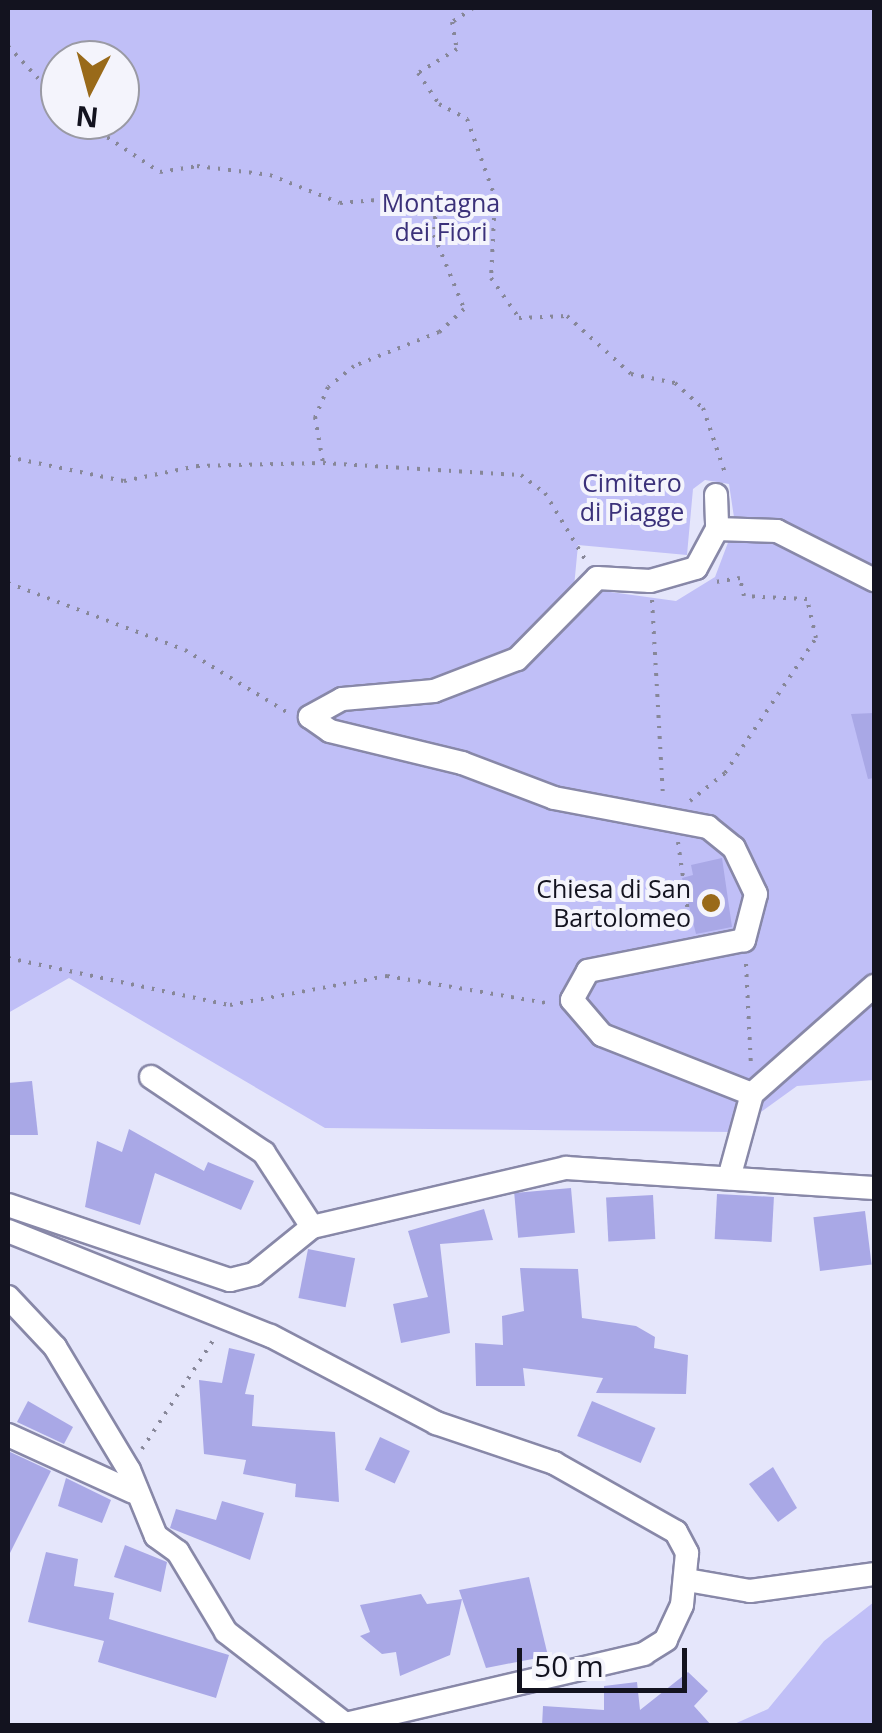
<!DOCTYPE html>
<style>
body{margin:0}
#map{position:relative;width:882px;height:1733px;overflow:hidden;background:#e5e6fb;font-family:"Open Sans",sans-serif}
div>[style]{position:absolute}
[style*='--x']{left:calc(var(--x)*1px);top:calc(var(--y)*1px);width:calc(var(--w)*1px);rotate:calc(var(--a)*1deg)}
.green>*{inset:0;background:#c0bff7}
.building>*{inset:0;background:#a9a8e6;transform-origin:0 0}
.path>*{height:4px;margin-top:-2px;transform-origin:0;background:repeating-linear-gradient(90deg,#878798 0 2.5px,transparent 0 10.5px)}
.roads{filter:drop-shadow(2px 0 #8888a8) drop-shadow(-2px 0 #8888a8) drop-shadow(0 2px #8888a8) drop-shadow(0 -2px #8888a8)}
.minor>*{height:22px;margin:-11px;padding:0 11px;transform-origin:11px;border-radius:11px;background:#fff}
.dots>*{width:28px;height:28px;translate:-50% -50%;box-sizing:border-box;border:5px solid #f4f4fc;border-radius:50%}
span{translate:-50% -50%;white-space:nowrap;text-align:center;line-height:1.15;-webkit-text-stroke:8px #f4f4fc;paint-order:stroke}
.park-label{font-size:25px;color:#3b317a}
.poi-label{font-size:25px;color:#13131f}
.right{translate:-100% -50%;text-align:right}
.frame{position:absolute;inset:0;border:10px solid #13131f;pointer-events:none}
.north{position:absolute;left:40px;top:40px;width:100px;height:100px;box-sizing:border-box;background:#f4f4fc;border:2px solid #9a9aa4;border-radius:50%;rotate:186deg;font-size:28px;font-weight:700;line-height:40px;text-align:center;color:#13131f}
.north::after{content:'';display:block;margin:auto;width:35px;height:45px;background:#996a1a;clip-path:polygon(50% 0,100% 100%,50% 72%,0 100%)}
.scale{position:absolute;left:517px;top:1648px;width:170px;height:45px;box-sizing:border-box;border:5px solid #13131f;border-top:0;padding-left:12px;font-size:30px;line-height:35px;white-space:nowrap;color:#13131f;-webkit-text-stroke:8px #f4f4fc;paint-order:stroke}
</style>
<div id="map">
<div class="green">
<i style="clip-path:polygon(evenodd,8px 8px,874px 8px,874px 1080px,797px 1086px,733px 1132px,325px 1128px,69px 978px,8px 1013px,8px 8px,60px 60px,120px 60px,120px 120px,60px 120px,60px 60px,8px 8px,705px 480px,729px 484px,735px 524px,715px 577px,676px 601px,574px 587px,578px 545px,687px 555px,693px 489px,705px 480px)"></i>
<i style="clip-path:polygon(874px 1602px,874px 1725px,732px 1725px,768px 1709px,824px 1641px)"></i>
</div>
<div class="building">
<i style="clip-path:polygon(874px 713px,874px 778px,868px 779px,851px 714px)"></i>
<i style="clip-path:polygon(722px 858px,732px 927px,696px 934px,682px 878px,693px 875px,691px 865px)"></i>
<i style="clip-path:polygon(32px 1081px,38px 1135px,8px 1135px,8px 1083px)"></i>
<i style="clip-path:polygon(129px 1129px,204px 1171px,208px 1162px,254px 1181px,241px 1210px,155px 1173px,140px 1225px,85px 1207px,97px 1141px,122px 1152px)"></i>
<i style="left:571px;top:1188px;width:45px;height:57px;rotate:85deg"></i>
<i style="left:717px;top:1194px;width:57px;height:45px;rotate:3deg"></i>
<i style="left:653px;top:1195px;width:44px;height:47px;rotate:87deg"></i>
<i style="clip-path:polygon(484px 1209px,493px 1240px,440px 1244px,450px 1333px,401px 1343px,393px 1304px,428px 1297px,408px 1231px)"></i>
<i style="left:865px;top:1211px;width:54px;height:52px;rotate:83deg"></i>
<i style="left:308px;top:1249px;width:48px;height:50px;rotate:11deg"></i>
<i style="clip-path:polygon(520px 1268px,578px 1269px,582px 1318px,636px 1326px,655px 1337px,654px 1348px,688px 1355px,686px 1394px,596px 1393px,603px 1378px,523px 1368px,525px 1386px,476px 1386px,475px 1343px,503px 1345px,502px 1316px,524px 1311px)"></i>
<i style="clip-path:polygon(229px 1348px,255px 1354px,245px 1394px,254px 1395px,252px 1426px,335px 1432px,339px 1502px,295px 1497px,296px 1484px,243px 1474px,246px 1460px,204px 1454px,199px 1380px,222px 1383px)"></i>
<i style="clip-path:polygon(28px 1401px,73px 1427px,64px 1444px,17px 1422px)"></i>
<i style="left:592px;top:1401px;width:69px;height:38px;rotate:23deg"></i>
<i style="left:380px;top:1437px;width:33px;height:36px;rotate:25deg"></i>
<i style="clip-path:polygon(8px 1451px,51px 1471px,8px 1557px)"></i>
<i style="clip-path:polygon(773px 1467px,797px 1508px,778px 1522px,749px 1484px)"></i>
<i style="clip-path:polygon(66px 1478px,111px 1500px,102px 1523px,58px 1506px)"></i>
<i style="clip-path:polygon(222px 1501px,264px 1513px,250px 1560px,170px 1528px,176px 1509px,216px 1520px)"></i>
<i style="clip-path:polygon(125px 1545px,167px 1562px,161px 1592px,114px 1577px)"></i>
<i style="clip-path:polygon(46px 1552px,78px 1559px,74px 1586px,114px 1593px,109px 1619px,229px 1655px,216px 1698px,98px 1662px,104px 1641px,28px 1622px)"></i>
<i style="clip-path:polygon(529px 1577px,548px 1656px,486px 1668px,459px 1590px)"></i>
<i style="clip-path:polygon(421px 1594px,427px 1604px,462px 1599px,450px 1655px,400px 1676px,396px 1652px,382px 1654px,360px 1636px,370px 1632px,360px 1605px)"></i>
<i style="clip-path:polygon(688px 1672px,708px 1691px,694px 1706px,712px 1726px,542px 1726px,543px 1706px,604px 1710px,604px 1686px,637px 1682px,640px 1710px)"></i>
</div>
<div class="path">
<i style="--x:473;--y:8;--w:25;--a:146"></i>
<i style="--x:452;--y:22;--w:27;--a:80"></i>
<i style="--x:457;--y:49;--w:46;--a:148.4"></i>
<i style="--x:418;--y:73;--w:37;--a:56"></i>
<i style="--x:439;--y:104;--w:32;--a:28"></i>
<i style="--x:467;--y:119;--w:83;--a:70.3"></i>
<i style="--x:495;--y:197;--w:81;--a:92.8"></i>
<i style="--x:491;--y:278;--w:49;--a:55"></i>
<i style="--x:519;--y:318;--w:48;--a:-2.4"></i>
<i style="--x:567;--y:316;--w:86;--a:42.2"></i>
<i style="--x:631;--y:374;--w:45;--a:11.6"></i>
<i style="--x:675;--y:383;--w:38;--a:42"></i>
<i style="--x:703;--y:408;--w:69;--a:71.3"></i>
<i style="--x:8;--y:46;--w:76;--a:47.1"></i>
<i style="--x:81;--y:120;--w:95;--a:33.4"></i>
<i style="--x:160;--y:172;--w:37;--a:-9"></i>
<i style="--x:197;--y:166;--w:74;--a:7"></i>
<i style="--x:270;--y:175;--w:75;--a:21.8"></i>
<i style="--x:340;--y:203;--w:86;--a:-4.7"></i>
<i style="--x:426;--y:196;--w:14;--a:45"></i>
<i style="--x:436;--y:206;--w:29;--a:94"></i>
<i style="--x:434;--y:235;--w:80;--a:67.9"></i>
<i style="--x:464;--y:309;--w:34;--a:137"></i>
<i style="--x:439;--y:332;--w:92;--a:158.2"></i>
<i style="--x:354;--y:366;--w:33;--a:141"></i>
<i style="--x:328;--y:387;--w:33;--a:113"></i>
<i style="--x:315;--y:417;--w:47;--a:80.1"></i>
<i style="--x:8;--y:457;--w:118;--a:11.7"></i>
<i style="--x:124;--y:481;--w:75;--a:-11.6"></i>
<i style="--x:197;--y:466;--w:126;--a:-1.4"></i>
<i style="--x:323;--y:463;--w:198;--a:3.5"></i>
<i style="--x:521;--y:475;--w:30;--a:37"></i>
<i style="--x:545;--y:493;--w:79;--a:58.9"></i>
<i style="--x:8;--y:583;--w:189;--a:20.7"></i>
<i style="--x:185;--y:650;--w:123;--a:31.4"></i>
<i style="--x:652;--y:600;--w:196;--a:86.8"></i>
<i style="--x:690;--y:801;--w:45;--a:-38.7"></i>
<i style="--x:725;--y:773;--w:163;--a:-56"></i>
<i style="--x:816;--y:638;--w:40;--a:-103"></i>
<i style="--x:807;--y:599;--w:63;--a:-177.3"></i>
<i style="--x:744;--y:596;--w:18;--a:-103"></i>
<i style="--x:740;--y:578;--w:25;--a:171"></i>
<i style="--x:678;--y:842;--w:85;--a:81.9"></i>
<i style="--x:8;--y:958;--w:227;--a:12"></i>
<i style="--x:230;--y:1005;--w:160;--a:-10.5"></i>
<i style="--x:387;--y:976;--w:167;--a:9.6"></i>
<i style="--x:746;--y:964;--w:101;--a:87.2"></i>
<i style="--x:142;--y:1449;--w:135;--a:-56.8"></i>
</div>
<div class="roads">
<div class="minor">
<i style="--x:716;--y:495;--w:34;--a:88"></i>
<i style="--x:717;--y:529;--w:44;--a:118.3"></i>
<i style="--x:696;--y:568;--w:48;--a:164.2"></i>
<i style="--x:650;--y:581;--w:53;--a:-176.8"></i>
<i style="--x:597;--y:578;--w:114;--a:134.6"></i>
<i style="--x:517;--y:659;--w:89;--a:158.9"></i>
<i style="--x:434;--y:691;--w:92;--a:175"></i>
<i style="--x:342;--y:699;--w:37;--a:151"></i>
<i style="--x:310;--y:717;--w:24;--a:35"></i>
<i style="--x:330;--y:731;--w:136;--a:13.6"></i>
<i style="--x:462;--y:763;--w:98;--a:20.8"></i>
<i style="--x:554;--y:798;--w:157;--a:10.7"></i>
<i style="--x:708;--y:827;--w:33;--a:39"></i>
<i style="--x:734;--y:848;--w:51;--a:64.4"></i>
<i style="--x:756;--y:894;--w:48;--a:104.6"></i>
<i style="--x:744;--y:940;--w:159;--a:168.8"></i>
<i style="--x:588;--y:971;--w:33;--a:119"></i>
<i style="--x:572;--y:1000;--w:46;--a:49.4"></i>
<i style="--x:602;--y:1035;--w:161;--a:21.5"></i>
<i style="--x:717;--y:529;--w:60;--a:1.9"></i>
<i style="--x:777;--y:531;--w:109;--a:26.8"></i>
<i style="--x:151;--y:1077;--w:136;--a:33.9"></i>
<i style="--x:264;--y:1153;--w:88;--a:57"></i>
<i style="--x:729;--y:1178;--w:87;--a:-74.7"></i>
<i style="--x:752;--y:1094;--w:163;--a:-41.5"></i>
<i style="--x:8;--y:1205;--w:234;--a:18.7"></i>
<i style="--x:230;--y:1280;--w:25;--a:-14"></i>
<i style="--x:254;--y:1274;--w:75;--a:-39"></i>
<i style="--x:312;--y:1227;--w:261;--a:-13.1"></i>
<i style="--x:566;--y:1168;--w:309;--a:3.7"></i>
<i style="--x:8;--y:1231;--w:283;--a:21.8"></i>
<i style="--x:271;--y:1336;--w:187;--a:27.8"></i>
<i style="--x:436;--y:1423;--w:125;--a:18.7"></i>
<i style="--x:554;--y:1463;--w:140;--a:29.5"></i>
<i style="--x:676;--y:1532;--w:24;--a:62"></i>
<i style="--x:687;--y:1553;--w:52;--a:95.5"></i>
<i style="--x:682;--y:1605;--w:38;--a:115"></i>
<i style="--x:666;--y:1640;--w:26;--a:148"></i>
<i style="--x:644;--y:1654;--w:314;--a:166.8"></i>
<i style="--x:8;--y:1297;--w:69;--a:46.8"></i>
<i style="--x:55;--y:1347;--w:144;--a:59"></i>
<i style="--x:129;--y:1470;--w:71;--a:67.8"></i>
<i style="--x:156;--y:1536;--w:27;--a:36"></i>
<i style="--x:178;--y:1552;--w:93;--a:59"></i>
<i style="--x:226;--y:1632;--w:150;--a:37.7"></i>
<i style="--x:8;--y:1435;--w:137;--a:24.5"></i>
<i style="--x:687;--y:1580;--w:64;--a:9.9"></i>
<i style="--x:750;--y:1591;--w:125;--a:-7.8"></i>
</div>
</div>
<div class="dots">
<i style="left:711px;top:903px;background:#996a1a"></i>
</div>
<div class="park-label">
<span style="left:441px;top:217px">Montagna<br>dei Fiori</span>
<span style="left:632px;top:497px">Cimitero<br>di Piagge</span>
</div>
<div class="poi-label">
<span class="right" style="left:691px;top:903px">Chiesa di San<br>Bartolomeo</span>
</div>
<div class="frame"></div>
<div class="north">N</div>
<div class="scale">50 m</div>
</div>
